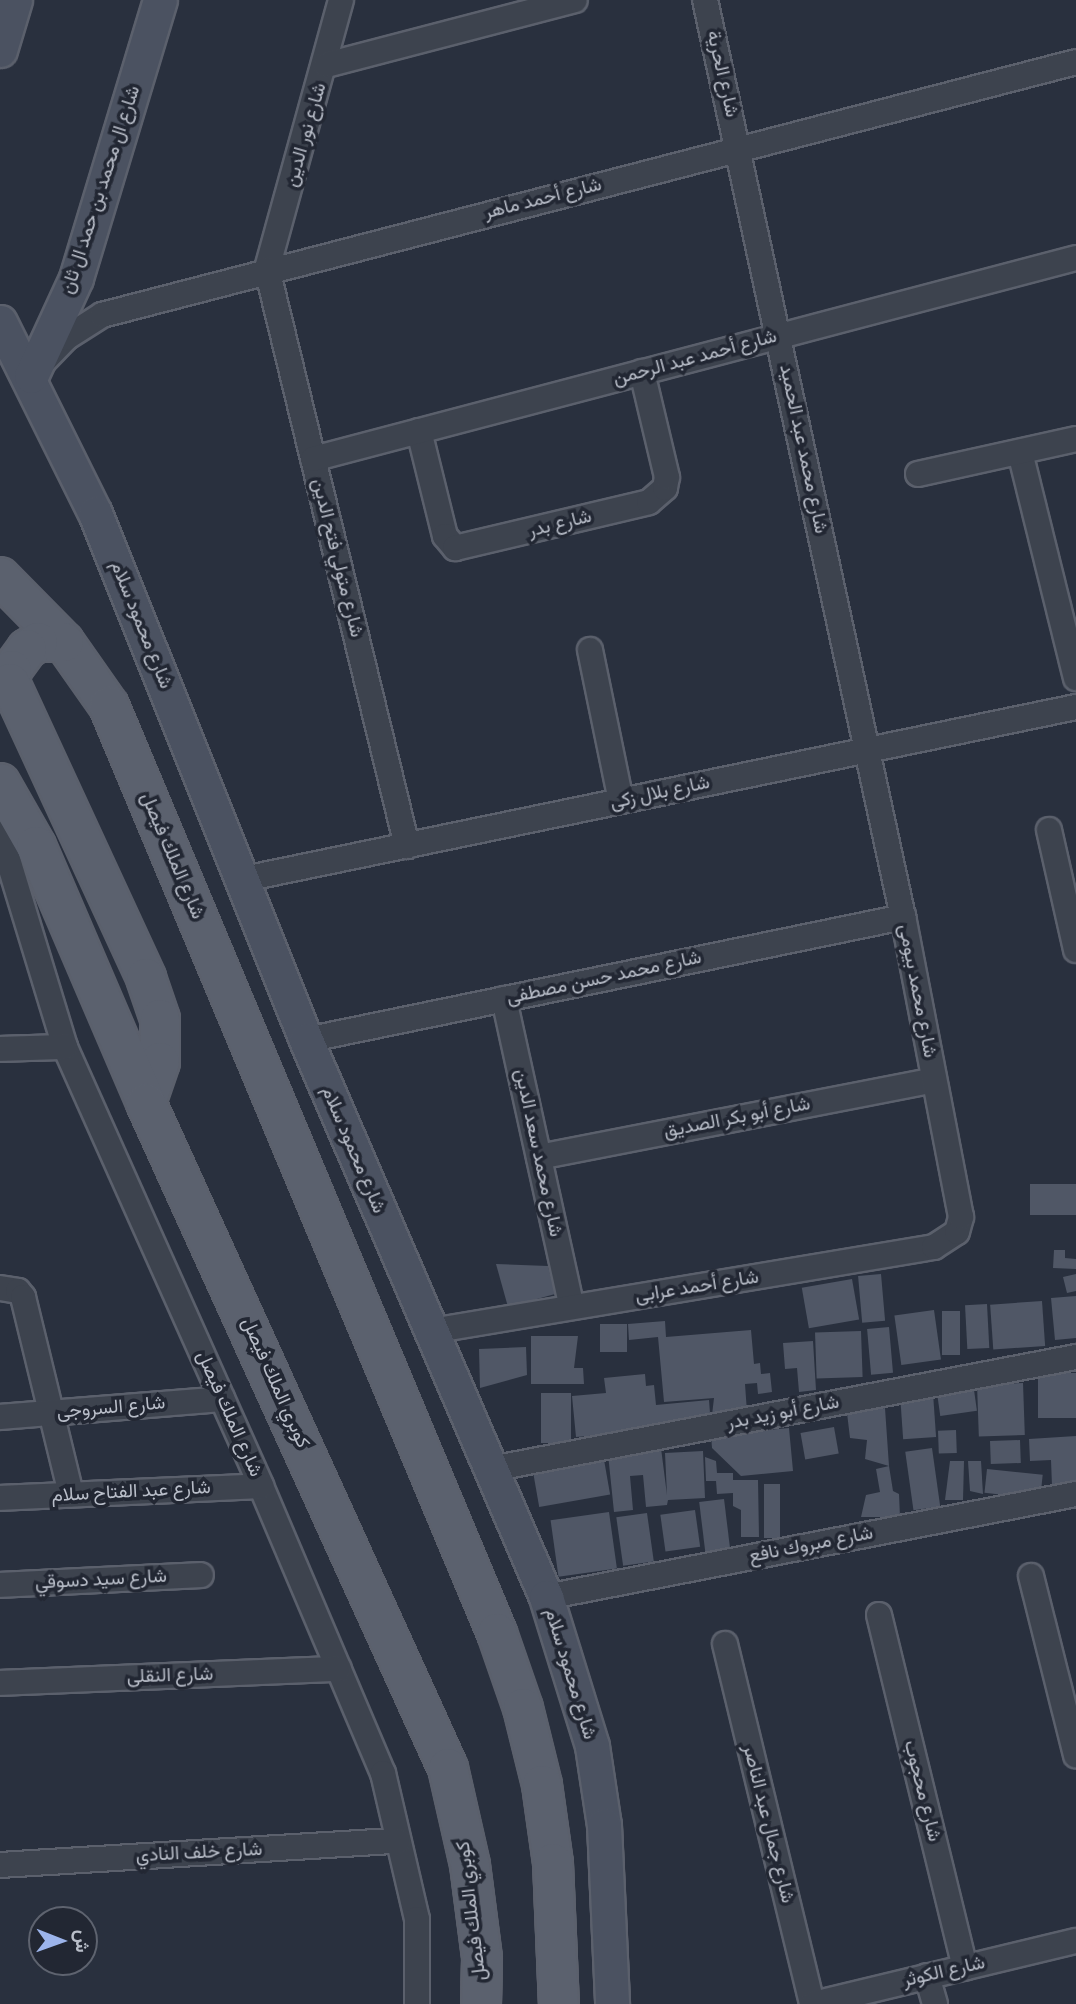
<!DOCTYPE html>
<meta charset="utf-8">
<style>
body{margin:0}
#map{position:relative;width:1076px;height:2004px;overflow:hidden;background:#29303e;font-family:Signika,Vazirmatn,sans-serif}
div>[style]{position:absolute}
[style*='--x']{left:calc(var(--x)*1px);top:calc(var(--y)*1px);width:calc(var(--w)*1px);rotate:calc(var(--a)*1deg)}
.building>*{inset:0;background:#505766;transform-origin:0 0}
.roads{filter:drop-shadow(2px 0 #5b606c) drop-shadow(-2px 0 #5b606c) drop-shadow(0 2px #5b606c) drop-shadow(0 -2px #5b606c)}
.street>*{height:24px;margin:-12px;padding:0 12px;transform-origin:12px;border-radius:12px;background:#3d434e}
.secondary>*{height:33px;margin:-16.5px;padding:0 16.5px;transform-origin:16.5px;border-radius:16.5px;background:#4b5261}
.primary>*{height:38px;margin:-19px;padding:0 19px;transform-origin:19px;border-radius:19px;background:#5b616e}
span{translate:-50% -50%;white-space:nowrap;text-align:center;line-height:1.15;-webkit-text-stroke:7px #222733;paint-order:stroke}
.street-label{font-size:19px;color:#b9bec9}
.north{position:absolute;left:28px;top:1906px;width:70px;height:70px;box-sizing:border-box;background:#222733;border:2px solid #5e636f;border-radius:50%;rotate:91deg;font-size:19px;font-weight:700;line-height:28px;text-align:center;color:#b9bec9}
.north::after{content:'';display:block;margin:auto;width:24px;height:32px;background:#9cb4eb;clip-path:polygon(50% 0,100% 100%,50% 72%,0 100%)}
</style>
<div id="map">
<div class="building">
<i style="left:1076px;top:1184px;width:31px;height:46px;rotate:90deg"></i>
<i style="clip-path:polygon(1054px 1250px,1065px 1250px,1065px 1258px,1076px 1259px,1076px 1269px,1053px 1268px)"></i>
<i style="clip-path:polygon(496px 1264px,548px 1266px,555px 1294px,508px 1307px)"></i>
<i style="left:881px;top:1274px;width:47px;height:23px;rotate:85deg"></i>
<i style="clip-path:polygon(1076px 1274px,1076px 1291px,1067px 1293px,1063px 1277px)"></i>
<i style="left:852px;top:1279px;width:41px;height:51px;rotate:80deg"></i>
<i style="clip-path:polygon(1076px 1296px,1076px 1338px,1055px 1340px,1051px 1298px)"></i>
<i style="left:1042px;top:1301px;width:45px;height:52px;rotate:86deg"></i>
<i style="left:987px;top:1304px;width:44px;height:22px;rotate:87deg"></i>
<i style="left:934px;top:1310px;width:50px;height:40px;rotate:82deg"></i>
<i style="left:942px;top:1311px;width:18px;height:44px"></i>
<i style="clip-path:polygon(665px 1321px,666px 1337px,751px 1330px,754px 1364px,760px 1363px,761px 1374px,770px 1373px,772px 1392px,758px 1394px,757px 1383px,745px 1384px,747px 1412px,712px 1415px,714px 1398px,664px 1402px,658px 1337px,629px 1340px,628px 1324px)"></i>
<i style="left:627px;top:1324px;width:28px;height:27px;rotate:90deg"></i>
<i style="left:889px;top:1327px;width:46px;height:22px;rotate:85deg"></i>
<i style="left:861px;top:1331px;width:46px;height:46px;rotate:88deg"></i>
<i style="clip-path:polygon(531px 1336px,578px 1336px,574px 1368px,583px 1368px,584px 1384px,531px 1384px)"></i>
<i style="clip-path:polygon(813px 1341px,816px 1390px,799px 1392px,797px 1368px,785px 1369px,783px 1343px)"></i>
<i style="clip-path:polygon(526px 1347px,527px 1375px,480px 1388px,479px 1349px)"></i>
<i style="left:1076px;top:1373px;width:45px;height:38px;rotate:90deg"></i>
<i style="clip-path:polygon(645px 1374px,646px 1386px,654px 1385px,656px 1405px,709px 1400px,711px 1426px,576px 1437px,572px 1396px,606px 1393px,604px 1378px)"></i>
<i style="left:1023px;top:1383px;width:52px;height:46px;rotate:88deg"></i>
<i style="left:974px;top:1390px;width:21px;height:37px;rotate:82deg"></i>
<i style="left:541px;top:1393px;width:30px;height:50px"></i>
<i style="left:933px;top:1393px;width:44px;height:33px;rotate:86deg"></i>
<i style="clip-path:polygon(885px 1408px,889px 1466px,865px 1459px,867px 1440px,850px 1438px,847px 1413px)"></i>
<i style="left:834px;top:1427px;width:27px;height:34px;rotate:80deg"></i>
<i style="clip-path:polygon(789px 1428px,793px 1471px,741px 1476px,712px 1448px,711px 1435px)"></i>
<i style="left:956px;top:1430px;width:23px;height:18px;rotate:88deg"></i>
<i style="clip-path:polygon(1076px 1436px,1076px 1484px,1052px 1486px,1051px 1460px,1030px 1461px,1029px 1439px)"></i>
<i style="left:1020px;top:1440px;width:23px;height:30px;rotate:88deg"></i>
<i style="clip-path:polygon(661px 1448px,667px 1495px,665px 1453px,703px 1451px,705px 1498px,668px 1500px,667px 1505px,646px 1507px,643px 1475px,630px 1476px,633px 1510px,614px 1512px,608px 1454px)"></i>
<i style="left:932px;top:1448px;width:59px;height:27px;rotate:82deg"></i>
<i style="left:603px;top:1454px;width:41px;height:72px;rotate:80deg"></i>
<i style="clip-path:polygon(705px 1457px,716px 1461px,717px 1473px,733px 1473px,733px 1480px,758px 1480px,759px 1537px,741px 1537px,741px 1510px,733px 1506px,733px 1493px,717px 1494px,716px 1481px,706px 1481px)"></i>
<i style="clip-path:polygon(950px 1461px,964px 1461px,963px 1500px,945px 1500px)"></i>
<i style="clip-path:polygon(968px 1461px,981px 1461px,983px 1494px,970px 1491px)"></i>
<i style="clip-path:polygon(889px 1466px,893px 1491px,899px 1494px,900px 1517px,861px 1517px,866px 1495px,880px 1492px,876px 1469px)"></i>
<i style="left:987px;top:1469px;width:56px;height:24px;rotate:6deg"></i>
<i style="left:764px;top:1484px;width:16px;height:54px"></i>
<i style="left:724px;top:1499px;width:50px;height:25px;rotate:83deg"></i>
<i style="left:695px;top:1510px;width:37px;height:35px;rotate:82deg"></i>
<i style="left:609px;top:1512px;width:57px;height:59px;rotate:82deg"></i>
<i style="left:647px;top:1513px;width:49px;height:31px;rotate:82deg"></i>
</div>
<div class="roads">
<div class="street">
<i style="--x:341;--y:0;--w:279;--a:105.4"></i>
<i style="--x:267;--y:269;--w:594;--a:76.36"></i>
<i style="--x:326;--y:65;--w:257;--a:-14.6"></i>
<i style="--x:44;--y:361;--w:32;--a:-46"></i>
<i style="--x:66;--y:338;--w:43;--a:-32.6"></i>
<i style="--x:102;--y:315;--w:1006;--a:-14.56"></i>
<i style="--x:419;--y:431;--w:108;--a:76.1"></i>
<i style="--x:445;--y:536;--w:16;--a:50"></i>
<i style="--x:455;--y:548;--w:199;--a:-13.3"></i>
<i style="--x:649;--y:502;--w:21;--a:-41"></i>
<i style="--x:665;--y:488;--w:11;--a:-80"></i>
<i style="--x:667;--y:477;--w:108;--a:-103.4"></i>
<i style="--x:1020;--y:452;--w:233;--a:76.1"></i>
<i style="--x:313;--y:459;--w:789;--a:-14.76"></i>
<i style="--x:918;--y:474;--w:162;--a:-12.5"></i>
<i style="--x:590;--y:650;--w:154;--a:78.4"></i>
<i style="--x:1049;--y:830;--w:123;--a:77.3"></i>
<i style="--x:0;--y:833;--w:224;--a:73.1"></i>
<i style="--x:65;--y:1047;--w:481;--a:65.9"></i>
<i style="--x:261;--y:1486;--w:312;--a:67"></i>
<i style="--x:383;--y:1773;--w:150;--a:76.9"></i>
<i style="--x:417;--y:1919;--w:85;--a:90"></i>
<i style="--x:244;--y:879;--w:850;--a:-11.68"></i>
<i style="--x:504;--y:999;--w:315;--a:77.6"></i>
<i style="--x:306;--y:1040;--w:610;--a:-11.64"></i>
<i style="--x:0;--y:1049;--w:65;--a:-1.8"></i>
<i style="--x:539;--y:1157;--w:402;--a:-11"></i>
<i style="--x:0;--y:1288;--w:18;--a:9"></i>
<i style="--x:18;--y:1291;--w:8;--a:50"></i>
<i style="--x:23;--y:1297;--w:203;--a:76.3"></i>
<i style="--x:431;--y:1331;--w:510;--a:-9.48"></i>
<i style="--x:934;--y:1247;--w:27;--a:-33"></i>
<i style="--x:957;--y:1232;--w:16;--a:-75"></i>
<i style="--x:961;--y:1217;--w:306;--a:-100.9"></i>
<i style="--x:903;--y:917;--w:938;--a:-102.18"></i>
<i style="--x:0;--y:1417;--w:223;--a:-4.6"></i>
<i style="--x:491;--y:1469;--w:596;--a:-10.84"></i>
<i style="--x:0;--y:1498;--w:261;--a:-2.6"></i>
<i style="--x:1031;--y:1576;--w:185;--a:75.9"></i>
<i style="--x:0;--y:1585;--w:201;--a:-2.8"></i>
<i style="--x:546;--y:1597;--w:540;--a:-11"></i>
<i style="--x:879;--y:1615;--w:363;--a:76.3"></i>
<i style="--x:725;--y:1644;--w:370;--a:76.4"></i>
<i style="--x:0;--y:1683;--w:339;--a:-2.4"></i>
<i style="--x:0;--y:1865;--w:399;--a:-3.5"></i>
<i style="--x:927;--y:1976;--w:29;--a:74"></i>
<i style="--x:813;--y:2004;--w:270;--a:-13.5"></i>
</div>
<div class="secondary">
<i style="--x:0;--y:50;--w:52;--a:-73.3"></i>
<i style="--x:0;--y:322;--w:213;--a:63.6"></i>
<i style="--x:95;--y:513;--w:568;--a:68.18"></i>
<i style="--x:306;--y:1040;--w:607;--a:66.69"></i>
<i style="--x:546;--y:1597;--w:156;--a:72.8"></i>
<i style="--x:592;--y:1746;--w:80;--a:81.4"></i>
<i style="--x:604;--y:1825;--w:179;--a:87.4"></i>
<i style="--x:31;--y:376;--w:108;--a:-65.3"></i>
<i style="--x:76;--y:278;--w:290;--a:-73.2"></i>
</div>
<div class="primary">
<i style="--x:0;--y:577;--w:91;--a:45.4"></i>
<i style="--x:64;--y:642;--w:78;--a:54.9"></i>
<i style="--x:109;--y:706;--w:1005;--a:67.29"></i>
<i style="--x:497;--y:1633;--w:79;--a:70.9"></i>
<i style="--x:523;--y:1708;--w:79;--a:76.1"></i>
<i style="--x:542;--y:1785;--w:79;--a:82"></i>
<i style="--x:553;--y:1863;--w:141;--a:87.6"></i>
<i style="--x:64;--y:642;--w:26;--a:180"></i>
<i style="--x:38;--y:642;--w:13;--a:148"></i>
<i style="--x:27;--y:649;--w:26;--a:126"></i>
<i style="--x:12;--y:670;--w:13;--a:99"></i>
<i style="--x:10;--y:683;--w:325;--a:65.2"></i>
<i style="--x:146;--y:978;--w:43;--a:71.1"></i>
<i style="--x:160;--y:1019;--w:43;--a:90"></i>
<i style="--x:160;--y:1062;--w:43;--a:108.9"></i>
<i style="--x:0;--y:783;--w:73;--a:60.3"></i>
<i style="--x:36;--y:846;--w:280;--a:66.8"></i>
<i style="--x:146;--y:1103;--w:730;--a:65.58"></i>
<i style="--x:448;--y:1768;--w:99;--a:77.2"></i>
<i style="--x:470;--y:1865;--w:94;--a:82.6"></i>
<i style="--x:482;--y:1958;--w:46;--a:91.2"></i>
</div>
</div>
<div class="street-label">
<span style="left:722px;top:74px;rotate:77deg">شارع الحرية</span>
<span style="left:306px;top:135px;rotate:-74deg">شارع نور الدين</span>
<span style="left:101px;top:190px;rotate:-72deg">شارع ال محمد بن حمد ال ثان</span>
<span style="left:543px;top:199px;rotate:-14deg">شارع أحمد ماهر</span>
<span style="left:695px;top:358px;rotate:-15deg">شارع أحمد عبد الرحمن</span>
<span style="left:803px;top:449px;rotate:78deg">شارع محمد عبد الحميد</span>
<span style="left:560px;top:524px;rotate:-14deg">شارع بدر</span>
<span style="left:337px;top:558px;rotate:76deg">شارع متولي فتح الدين</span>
<span style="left:141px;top:625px;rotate:68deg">شارع محمود سلام</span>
<span style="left:660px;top:793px;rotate:-12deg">شارع بلال زكى</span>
<span style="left:172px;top:856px;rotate:67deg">شارع الملك فيصل</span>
<span style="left:604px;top:978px;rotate:-12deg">شارع محمد حسن مصطفى</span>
<span style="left:917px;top:991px;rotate:79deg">شارع محمد بيومى</span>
<span style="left:737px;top:1118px;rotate:-11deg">شارع أبو بكر الصديق</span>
<span style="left:353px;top:1150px;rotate:67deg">شارع محمود سلام</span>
<span style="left:538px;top:1153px;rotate:78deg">شارع محمد سعد الدين</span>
<span style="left:697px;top:1287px;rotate:-9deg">شارع أحمد عرابى</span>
<span style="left:275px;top:1383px;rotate:66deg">كوبري الملك فيصل</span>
<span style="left:111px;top:1408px;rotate:-5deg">شارع السروجى</span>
<span style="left:783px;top:1413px;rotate:-11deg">شارع أبو زيد بدر</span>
<span style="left:229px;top:1414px;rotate:66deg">شارع الملك فيصل</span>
<span style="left:131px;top:1492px;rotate:-3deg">شارع عبد الفتاح سلام</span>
<span style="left:811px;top:1545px;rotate:-11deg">شارع مبروك نافع</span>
<span style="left:101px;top:1580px;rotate:-3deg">شارع سيد دسوقي</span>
<span style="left:570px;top:1674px;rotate:73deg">شارع محمود سلام</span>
<span style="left:170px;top:1676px;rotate:-2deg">شارع النقلى</span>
<span style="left:922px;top:1791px;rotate:76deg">شارع محجوب</span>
<span style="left:768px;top:1824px;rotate:76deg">شارع جمال عبد الناصر</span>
<span style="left:199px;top:1853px;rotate:-3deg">شارع خلف النادي</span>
<span style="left:472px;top:1911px;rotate:-97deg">كوبري الملك فيصل</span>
<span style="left:944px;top:1972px;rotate:-13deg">شارع الكوثر</span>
</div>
<div class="north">ش</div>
</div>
